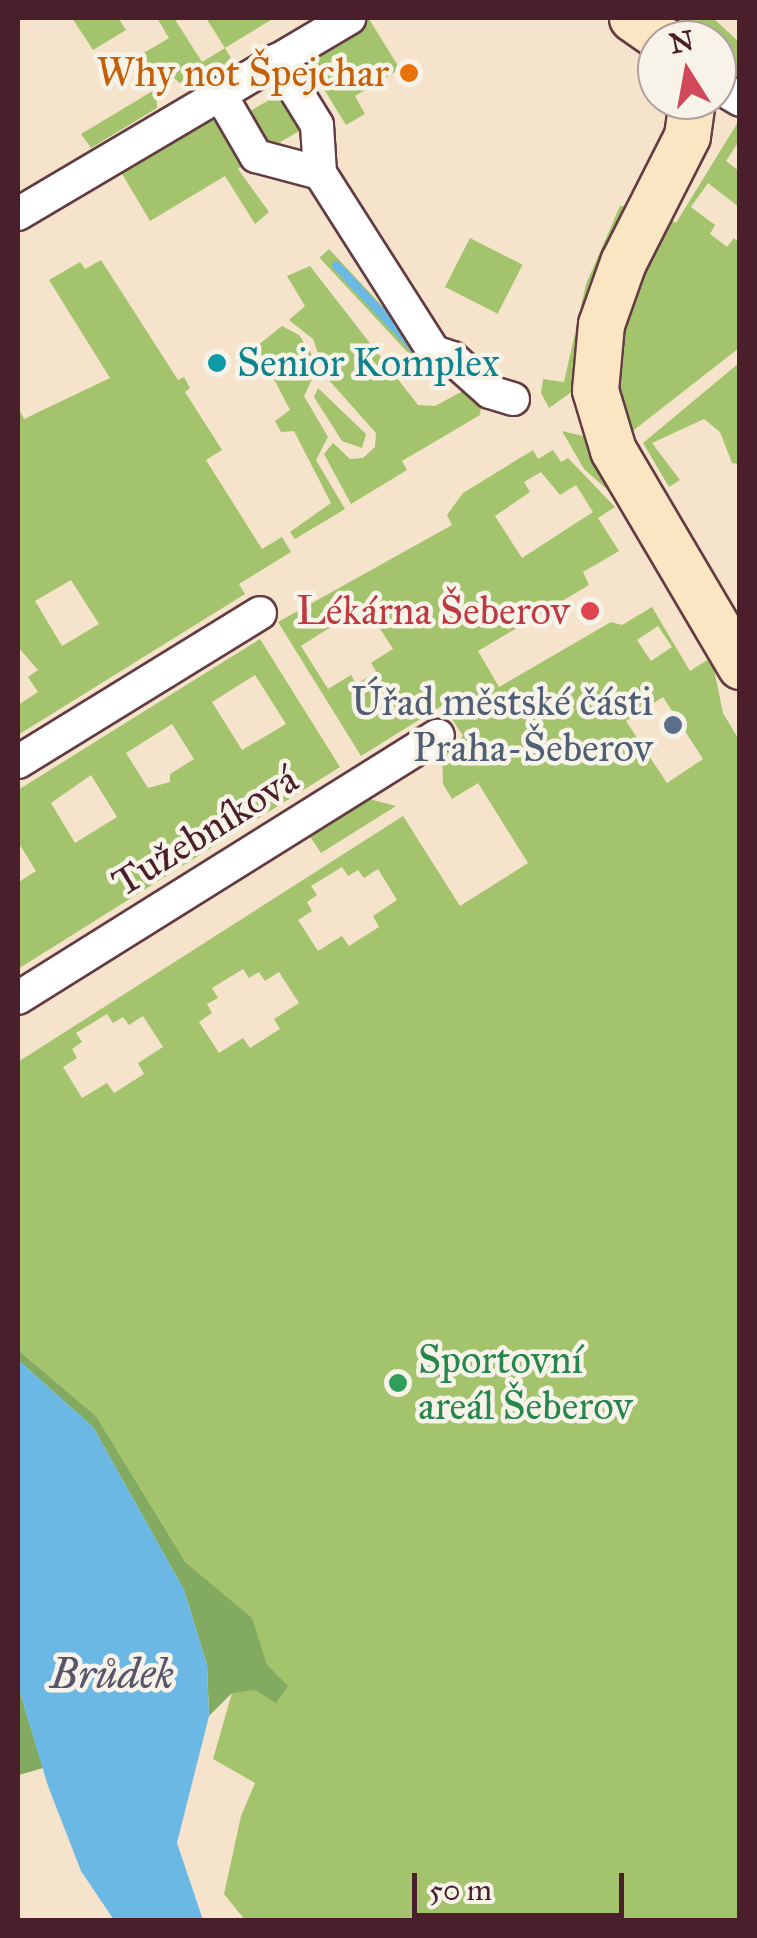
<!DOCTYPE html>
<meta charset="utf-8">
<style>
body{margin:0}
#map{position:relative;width:757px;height:1938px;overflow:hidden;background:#f5e3cc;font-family:"IM FELL Great Primer",serif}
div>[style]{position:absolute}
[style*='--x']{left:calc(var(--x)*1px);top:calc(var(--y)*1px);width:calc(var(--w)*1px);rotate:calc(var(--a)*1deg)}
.green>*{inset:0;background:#a3c46c;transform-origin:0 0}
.forest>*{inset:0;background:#82aa60}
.water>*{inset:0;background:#6cb8e5}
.stream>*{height:9px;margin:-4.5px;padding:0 4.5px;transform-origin:4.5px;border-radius:4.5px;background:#6cb8e5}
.roads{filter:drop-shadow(2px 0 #643c43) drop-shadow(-2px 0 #643c43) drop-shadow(0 2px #643c43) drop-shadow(0 -2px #643c43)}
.street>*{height:32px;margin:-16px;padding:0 16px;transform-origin:16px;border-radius:16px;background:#fff}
.secondary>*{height:45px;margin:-22.5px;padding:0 22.5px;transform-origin:22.5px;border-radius:22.5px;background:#fbe6c4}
.dots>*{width:28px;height:28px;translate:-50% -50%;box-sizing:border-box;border:5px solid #f7f3e8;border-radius:50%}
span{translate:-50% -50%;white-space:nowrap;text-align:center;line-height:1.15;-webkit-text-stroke:9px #f7f3e8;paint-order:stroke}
.food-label{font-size:40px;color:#c56008}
.right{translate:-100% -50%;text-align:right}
.culture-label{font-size:40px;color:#0d838f}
.left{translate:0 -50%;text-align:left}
.health-label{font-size:40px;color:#be3a42}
.service-label{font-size:40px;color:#4e5e75}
.street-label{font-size:40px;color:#4a1f2b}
.leisure-label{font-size:40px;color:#27864d}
.water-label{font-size:42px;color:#56556c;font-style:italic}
.frame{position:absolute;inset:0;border:20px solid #4a1f2b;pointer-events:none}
.north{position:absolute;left:637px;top:20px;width:100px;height:100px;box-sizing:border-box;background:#f7f3e8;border:2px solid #b29e9c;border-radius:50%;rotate:349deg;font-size:28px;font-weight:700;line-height:40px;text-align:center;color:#4a1f2b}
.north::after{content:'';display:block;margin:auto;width:35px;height:45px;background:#d1495b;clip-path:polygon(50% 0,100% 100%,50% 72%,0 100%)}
.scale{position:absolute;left:412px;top:1873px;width:212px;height:45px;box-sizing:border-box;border:5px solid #4a1f2b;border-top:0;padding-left:12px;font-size:30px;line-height:35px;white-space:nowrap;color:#4a1f2b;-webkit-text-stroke:8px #f7f3e8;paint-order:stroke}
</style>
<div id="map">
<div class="green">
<i style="clip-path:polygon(72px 18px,118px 18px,126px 30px,93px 50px)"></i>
<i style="clip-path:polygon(157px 18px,174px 18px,202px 62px,225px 48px,206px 18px,274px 18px,225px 48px,234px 63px,188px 90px,174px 78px,156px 89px,157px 108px,91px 148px,81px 134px,156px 89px,137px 57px,169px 38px)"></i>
<i style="clip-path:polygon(713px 18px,739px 42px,739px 70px,717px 54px,717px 40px,698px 40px,669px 19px)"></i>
<i style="clip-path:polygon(369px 19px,400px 69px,355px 96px,365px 114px,346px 125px,304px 57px)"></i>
<i style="left:278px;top:95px;width:42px;height:43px;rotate:60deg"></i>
<i style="clip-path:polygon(218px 108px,249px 162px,238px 169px,269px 212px,255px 224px,225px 176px,150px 221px,118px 167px)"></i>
<i style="clip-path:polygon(738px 122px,739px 141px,726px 161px,739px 171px,739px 207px,708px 183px,691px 207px,715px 225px,710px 234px,727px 247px,734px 238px,739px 242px,739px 348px,625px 437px,612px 401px,619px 323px,667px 218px,676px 223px)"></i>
<i style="clip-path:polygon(620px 206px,627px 206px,573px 391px,549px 408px,541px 393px,543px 379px,564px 382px,586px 284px)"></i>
<i style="left:470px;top:238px;width:59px;height:55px;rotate:27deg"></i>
<i style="left:329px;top:249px;width:165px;height:13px;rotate:47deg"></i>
<i style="clip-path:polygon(evenodd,101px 260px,178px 380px,184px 377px,190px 388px,185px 392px,222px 450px,206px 460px,262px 549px,282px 537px,291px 552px,239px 584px,245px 594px,18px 735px,18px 705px,38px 692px,28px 677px,38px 670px,18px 647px,18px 407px,24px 419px,110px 378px,49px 280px,80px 262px,85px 269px,101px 260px,71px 580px,99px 624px,62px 646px,35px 601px,71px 580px)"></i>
<i style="clip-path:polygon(310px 266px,418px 405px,435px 406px,465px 390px,482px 398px,480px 415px,402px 461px,407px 470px,351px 504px,324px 454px,333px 443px,350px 459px,363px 458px,375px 447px,376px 433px,327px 378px,313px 339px,289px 320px,305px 306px,287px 276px)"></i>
<i style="clip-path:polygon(282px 326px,299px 335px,314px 358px,316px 371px,304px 396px,328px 437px,316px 460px,345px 509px,295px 539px,290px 532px,331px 503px,294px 431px,281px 432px,275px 421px,290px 410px,257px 346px)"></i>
<i style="clip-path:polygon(739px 363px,739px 464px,732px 463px,720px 432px,704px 419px,652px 443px,680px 480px,669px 487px,643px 443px)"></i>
<i style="clip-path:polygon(318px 388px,366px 434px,362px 448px,342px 441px,314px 397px)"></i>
<i style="clip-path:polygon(562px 431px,587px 437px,620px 501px,584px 469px)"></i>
<i style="clip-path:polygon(evenodd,533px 450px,538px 459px,553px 450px,561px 462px,568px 458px,615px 507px,598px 518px,619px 551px,583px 572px,589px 585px,478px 651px,499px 687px,611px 622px,622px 625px,652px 607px,690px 671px,707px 660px,714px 669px,723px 713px,739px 740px,739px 1920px,245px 1920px,224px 1894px,241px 1816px,255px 1783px,213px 1759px,232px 1693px,186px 1563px,96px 1416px,18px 1350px,18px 1062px,403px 816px,460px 906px,528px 863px,478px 783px,452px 799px,443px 784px,442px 755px,463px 736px,443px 705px,361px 756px,278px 622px,452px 525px,447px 515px,463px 493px,533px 450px,541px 472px,560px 495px,576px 485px,593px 512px,522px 558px,495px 516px,530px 492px,524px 482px,541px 472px,533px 450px,365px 605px,393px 649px,371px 663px,376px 671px,366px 678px,356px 684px,351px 675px,328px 689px,301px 646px,365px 605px,533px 450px,658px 626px,672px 647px,651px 661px,637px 640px,658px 626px,533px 450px,663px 697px,703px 759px,667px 783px,626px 721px,663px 697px,533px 450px,342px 867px,348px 876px,358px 870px,364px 878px,378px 869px,397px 900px,373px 916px,379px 927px,349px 946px,342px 936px,318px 951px,298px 920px,312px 911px,307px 902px,317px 895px,311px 886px,342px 867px,533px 450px,243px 969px,249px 978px,259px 972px,265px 981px,279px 972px,299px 1003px,274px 1019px,280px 1029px,250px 1048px,243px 1038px,219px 1053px,199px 1022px,212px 1013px,207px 1004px,218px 998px,212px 988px,243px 969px,533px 450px,107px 1014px,113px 1023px,123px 1017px,129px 1025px,143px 1016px,163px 1047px,138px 1063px,144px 1074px,114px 1093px,107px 1083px,82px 1098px,63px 1067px,77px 1058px,72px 1049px,82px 1042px,76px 1033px,107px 1014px)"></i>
<i style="clip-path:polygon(evenodd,260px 639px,340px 767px,18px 969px,19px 882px,36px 871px,18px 842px,18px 790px,260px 639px,255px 675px,286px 724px,242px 750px,212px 702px,255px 675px,260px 639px,172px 724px,194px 759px,170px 774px,170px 782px,148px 788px,126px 753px,172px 724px,260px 639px,91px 775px,117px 817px,75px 843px,51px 803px,91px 775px)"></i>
<i style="clip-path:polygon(366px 798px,396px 806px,321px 853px,309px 835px)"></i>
</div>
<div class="forest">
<i style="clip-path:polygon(18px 1350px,96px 1416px,186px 1563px,252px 1618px,267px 1665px,288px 1686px,276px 1703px,255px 1690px,232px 1693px,209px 1716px,207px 1665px,184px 1590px,93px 1427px,18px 1360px)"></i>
<i style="clip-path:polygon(18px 1686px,43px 1768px,19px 1775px,18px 1766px)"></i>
</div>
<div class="water">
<i style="clip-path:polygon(18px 1360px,93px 1427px,184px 1590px,207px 1665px,209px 1716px,177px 1843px,203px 1920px,114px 1920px,81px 1871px,48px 1786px,18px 1686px)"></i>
</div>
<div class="stream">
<i style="--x:336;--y:265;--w:114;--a:46.8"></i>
</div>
<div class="roads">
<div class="street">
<i style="--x:277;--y:60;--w:76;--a:58.4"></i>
<i style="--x:317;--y:125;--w:48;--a:86.4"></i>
<i style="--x:320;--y:173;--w:212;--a:57.5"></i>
<i style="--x:434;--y:352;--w:19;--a:18"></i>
<i style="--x:452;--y:358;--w:51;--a:41.8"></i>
<i style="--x:490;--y:392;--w:24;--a:17"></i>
<i style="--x:717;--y:86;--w:27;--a:31"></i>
<i style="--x:220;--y:94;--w:72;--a:59.9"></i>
<i style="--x:256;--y:156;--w:66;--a:14.9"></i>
<i style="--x:18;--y:214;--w:385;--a:-30.6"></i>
<i style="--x:18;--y:762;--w:284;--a:-31.6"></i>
<i style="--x:18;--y:998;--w:495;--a:-32"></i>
</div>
<div class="secondary">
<i style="--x:632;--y:18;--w:38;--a:35"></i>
<i style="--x:692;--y:100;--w:36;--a:98"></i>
<i style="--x:687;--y:136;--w:141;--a:116.9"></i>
<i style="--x:623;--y:262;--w:66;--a:109.5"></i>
<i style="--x:601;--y:324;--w:66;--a:95.2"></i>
<i style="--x:595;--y:390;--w:63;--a:73.3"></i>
<i style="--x:613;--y:450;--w:251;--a:59.5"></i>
</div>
</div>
<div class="dots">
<i style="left:409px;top:73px;background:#e8710a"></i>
<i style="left:217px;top:363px;background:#0f9aa8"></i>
<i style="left:590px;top:611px;background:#e0444e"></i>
<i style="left:673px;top:725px;background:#5c6f8a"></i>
<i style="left:398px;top:1383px;background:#2e9e5b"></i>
</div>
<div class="food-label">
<span class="right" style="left:389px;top:73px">Why not Špejchar</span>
</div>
<div class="culture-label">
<span class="left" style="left:237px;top:363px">Senior Komplex</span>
</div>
<div class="health-label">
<span class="right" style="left:570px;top:611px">Lékárna Šeberov</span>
</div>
<div class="service-label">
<span class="right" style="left:653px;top:725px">Úřad městské části<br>Praha-Šeberov</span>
</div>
<div class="street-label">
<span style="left:205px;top:831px;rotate:-32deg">Tužebníková</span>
</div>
<div class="leisure-label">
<span class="left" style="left:418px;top:1383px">Sportovní<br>areál Šeberov</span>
</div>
<div class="water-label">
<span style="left:112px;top:1674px">Brůdek</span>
</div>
<div class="frame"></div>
<div class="north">N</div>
<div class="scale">50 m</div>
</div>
